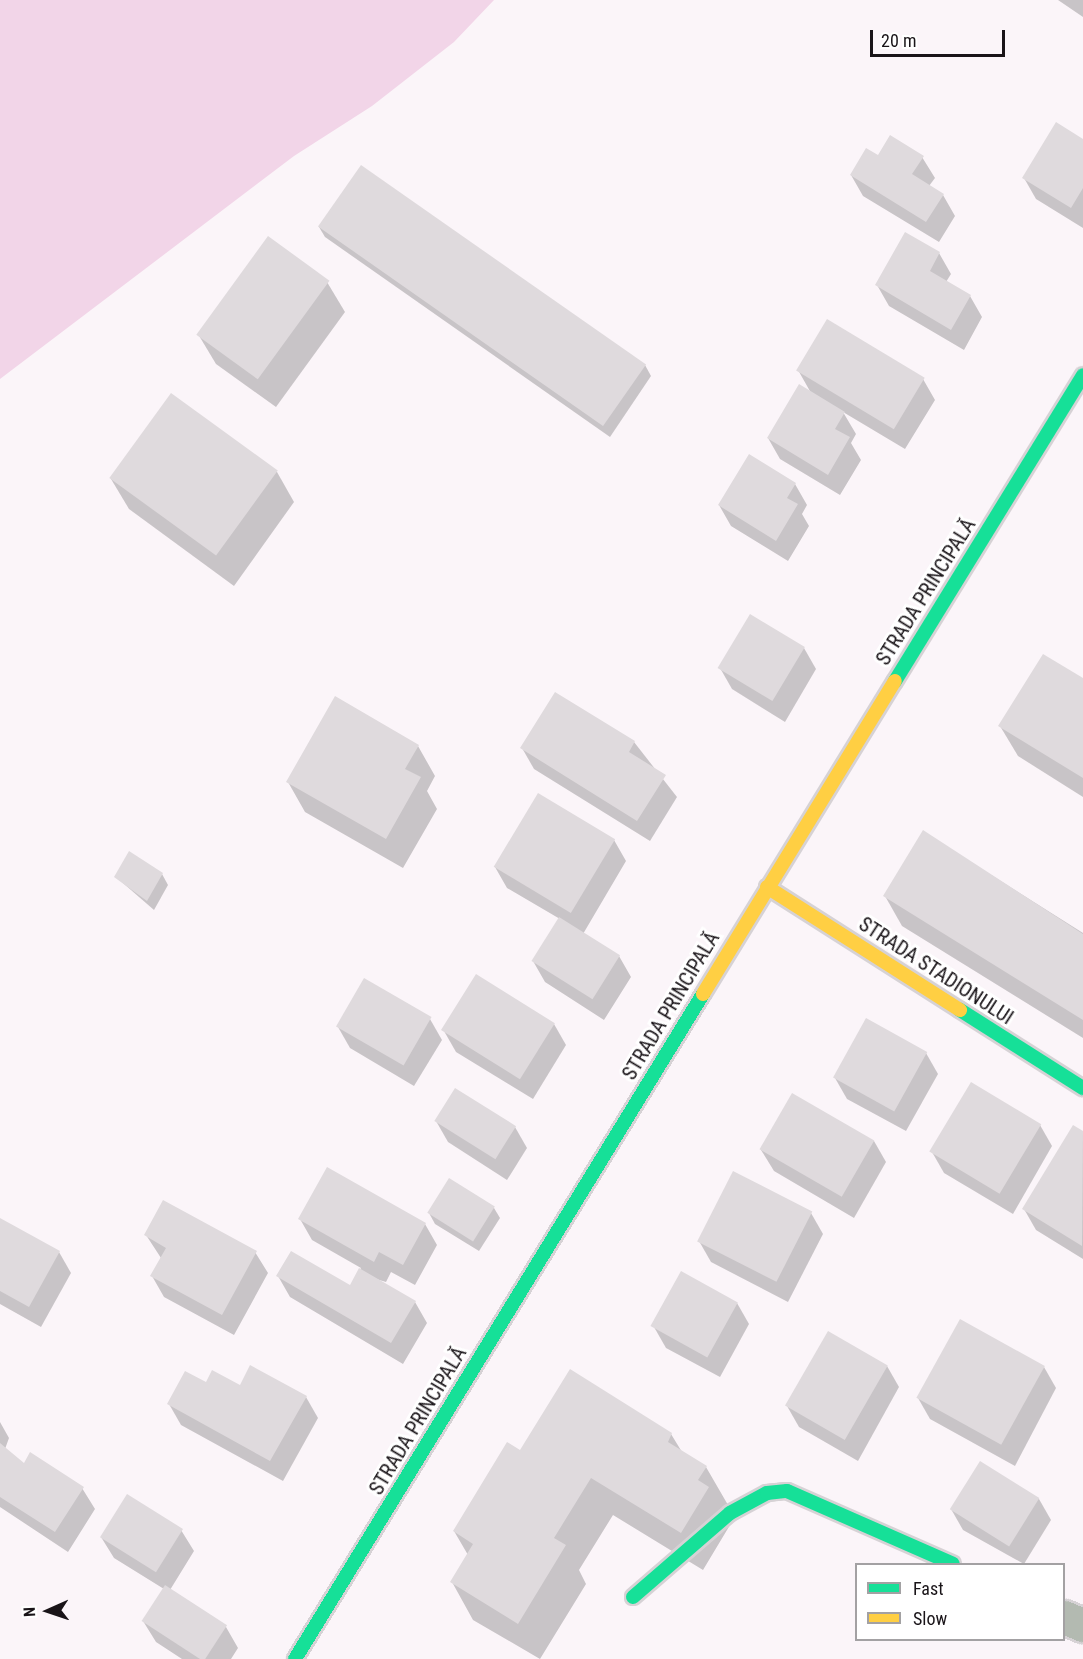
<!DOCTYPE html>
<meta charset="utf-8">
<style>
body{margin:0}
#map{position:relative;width:1083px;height:1659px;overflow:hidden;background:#fbf5f9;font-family:"Roboto Condensed",sans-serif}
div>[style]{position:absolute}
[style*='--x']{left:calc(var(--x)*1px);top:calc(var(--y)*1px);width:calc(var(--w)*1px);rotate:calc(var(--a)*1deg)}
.green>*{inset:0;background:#f2d5e8}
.shadow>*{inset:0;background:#0003}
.building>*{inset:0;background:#dfdadd;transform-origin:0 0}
.roads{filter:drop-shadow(2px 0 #d6d2d5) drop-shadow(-2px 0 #d6d2d5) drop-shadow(0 2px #d6d2d5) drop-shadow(0 -2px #d6d2d5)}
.street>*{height:33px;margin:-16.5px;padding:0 16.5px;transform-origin:16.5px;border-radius:16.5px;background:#b3bab1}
.fast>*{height:14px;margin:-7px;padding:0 7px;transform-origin:7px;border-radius:7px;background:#16e098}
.slow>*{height:14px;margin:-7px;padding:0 7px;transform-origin:7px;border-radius:7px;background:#ffcf43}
span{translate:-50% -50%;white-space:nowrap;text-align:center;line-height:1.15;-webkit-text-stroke:6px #fff;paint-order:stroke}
.street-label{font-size:20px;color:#191418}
.legend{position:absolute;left:855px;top:1563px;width:210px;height:78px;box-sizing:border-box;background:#fff;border:2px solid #a3a1a3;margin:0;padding:8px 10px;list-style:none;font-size:18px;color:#191418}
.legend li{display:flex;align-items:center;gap:12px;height:30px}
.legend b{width:30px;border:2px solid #a3a1a3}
.north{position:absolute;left:18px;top:1581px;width:60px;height:60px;-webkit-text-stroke:4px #fff;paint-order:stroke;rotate:267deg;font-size:16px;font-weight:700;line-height:24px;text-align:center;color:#191418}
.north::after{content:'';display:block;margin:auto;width:21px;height:27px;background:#191418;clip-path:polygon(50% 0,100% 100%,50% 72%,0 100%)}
.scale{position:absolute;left:870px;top:30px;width:135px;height:27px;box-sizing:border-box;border:3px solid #191418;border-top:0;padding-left:8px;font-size:18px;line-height:21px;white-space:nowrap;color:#191418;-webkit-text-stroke:4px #fff;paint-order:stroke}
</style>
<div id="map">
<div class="green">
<i style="clip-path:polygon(0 0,494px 0,454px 42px,372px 106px,294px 156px,0 379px)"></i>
</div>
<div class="shadow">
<i style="clip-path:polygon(1058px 0,1083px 0,1083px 17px)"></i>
<i style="clip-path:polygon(1083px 141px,1083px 228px,1036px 199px,1024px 178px)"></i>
<i style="clip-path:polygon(878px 157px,922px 157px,935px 178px,929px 186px,943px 195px,955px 216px,939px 242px,863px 196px,851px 175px)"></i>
<i style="clip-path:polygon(361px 167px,645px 365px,651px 376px,610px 437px,325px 237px,319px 227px)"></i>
<i style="clip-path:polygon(939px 253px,951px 274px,946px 282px,970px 296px,982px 317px,964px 350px,889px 306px,877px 285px)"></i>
<i style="clip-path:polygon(327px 282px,345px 312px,276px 407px,216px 364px,198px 334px)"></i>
<i style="clip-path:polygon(798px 370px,923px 379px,935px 400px,905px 449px,843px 412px,856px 434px,851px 443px,861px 460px,840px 495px,780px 459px,768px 438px,811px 393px)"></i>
<i style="clip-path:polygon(277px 472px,294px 502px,234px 586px,129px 509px,111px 479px)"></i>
<i style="clip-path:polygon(795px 484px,807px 505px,802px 514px,809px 526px,788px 561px,731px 526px,719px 505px)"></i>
<i style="clip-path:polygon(751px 616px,804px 648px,816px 669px,785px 722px,732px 689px,720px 668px)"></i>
<i style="clip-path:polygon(1083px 680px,1083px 797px,1018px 756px,1000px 726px)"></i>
<i style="clip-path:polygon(634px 742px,677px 797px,650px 841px,534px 769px,522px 748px)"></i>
<i style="clip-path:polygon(418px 746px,435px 776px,427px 791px,437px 809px,403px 868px,305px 812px,288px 782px)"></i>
<i style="clip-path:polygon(923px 832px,1083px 933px,1083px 1038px,902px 926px,885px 896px)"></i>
<i style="clip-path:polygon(614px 840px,626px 861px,583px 934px,619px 956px,631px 977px,604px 1020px,545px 982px,533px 961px,560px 919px,507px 888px,495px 867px)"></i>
<i style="clip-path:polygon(162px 874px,168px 885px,154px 910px,116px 877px)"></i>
<i style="clip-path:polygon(430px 1019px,442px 1040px,414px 1086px,350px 1048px,338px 1027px)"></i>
<i style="clip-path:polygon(554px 1024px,566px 1045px,533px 1099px,456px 1052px,444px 1031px)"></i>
<i style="clip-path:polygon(926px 1053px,938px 1074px,906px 1131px,847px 1099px,835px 1078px)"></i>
<i style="clip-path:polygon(436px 1121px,515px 1127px,527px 1148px,507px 1180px,448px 1142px)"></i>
<i style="clip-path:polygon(1040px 1125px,1052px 1146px,1013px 1214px,944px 1173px,932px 1152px)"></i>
<i style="clip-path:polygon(1074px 1127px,1083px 1133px,1083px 1259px,1036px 1230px,1024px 1209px)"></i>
<i style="clip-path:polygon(874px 1141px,886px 1162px,854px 1218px,774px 1171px,761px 1150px)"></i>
<i style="clip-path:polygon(494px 1208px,500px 1218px,479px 1251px,435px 1224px,429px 1213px)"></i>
<i style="clip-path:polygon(811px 1213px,823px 1234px,788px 1302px,711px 1262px,699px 1241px)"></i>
<i style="clip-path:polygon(300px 1219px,425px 1224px,437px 1245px,415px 1285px,391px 1272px,386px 1282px,376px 1279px,415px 1302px,427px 1323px,403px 1364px,290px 1297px,278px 1276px,350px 1287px,361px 1268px,312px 1240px)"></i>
<i style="clip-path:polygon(0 1220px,59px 1252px,71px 1273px,41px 1327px,0 1304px)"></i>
<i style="clip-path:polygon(146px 1235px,255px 1252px,268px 1273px,234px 1335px,164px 1297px,152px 1276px,161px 1258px)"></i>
<i style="clip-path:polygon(737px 1303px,749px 1324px,720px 1377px,666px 1348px,654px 1327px)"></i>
<i style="clip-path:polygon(887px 1366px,899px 1387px,858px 1461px,799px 1427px,787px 1406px)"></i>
<i style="clip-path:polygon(1044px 1367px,1056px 1388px,1015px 1466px,930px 1419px,918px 1398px)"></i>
<i style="clip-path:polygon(206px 1384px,306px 1397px,318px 1418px,283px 1481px,181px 1425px,169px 1404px)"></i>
<i style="clip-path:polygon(0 1422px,9px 1438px,5px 1449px,24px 1465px,82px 1488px,95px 1509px,68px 1552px,0 1507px)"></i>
<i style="clip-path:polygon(671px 1434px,682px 1452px,706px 1467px,728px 1505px,730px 1525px,703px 1570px,613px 1515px,579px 1570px,586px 1584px,540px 1659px,473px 1620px,452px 1582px,468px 1555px,454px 1531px,521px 1452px)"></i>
<i style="clip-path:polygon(1039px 1499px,1051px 1520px,1024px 1564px,963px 1530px,951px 1509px)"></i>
<i style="clip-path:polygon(181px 1530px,194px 1551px,170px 1590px,226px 1627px,238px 1648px,231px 1659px,182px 1659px,156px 1642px,143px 1621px,164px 1589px,114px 1558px,101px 1537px)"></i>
</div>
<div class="building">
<i style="clip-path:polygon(1056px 122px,1083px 139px,1083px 188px,1071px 208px,1022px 178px)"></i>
<i style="clip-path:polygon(890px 135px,924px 156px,912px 174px,944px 194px,926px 222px,850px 175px,866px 148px,878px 155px)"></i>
<i style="left:361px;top:165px;width:348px;height:75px;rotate:35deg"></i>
<i style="clip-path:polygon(905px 232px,940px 252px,930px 271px,971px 295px,951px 330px,875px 285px)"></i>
<i style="left:268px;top:236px;width:76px;height:122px;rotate:36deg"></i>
<i style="left:827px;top:319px;width:114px;height:60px;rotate:31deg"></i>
<i style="clip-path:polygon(799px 384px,845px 412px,835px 429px,850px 437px,828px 475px,767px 438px)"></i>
<i style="left:171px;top:393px;width:132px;height:105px;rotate:36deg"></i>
<i style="clip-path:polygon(749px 454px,796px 483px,787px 498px,798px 504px,776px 541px,718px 505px)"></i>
<i style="left:750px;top:614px;width:64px;height:63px;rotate:31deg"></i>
<i style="clip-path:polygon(1043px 654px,1083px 678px,1083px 778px,998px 726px)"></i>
<i style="clip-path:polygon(555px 692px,635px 741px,629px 752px,666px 775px,637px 821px,520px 748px)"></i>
<i style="clip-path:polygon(335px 696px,419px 745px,405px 769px,421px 777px,386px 839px,286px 782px)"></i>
<i style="left:538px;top:793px;width:90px;height:86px;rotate:31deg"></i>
<i style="clip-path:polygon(923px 830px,1083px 934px,1083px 1020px,883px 896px)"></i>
<i style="clip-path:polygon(129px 851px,163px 873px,147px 901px,114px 877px)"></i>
<i style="left:559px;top:917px;width:72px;height:52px;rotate:32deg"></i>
<i style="left:476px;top:974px;width:93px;height:66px;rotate:32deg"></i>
<i style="left:364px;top:978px;width:78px;height:56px;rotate:30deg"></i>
<i style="left:866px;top:1018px;width:70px;height:68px;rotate:29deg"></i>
<i style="left:971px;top:1082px;width:82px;height:81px;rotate:31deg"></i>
<i style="left:455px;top:1088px;width:72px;height:39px;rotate:32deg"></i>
<i style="left:792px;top:1093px;width:95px;height:65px;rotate:30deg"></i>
<i style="clip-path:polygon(1073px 1125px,1083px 1131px,1082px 1246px,1022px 1209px)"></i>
<i style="clip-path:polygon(327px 1167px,426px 1223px,403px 1265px,379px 1252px,374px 1262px,298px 1219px)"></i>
<i style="left:733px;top:1171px;width:89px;height:79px;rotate:27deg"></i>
<i style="left:449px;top:1178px;width:54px;height:41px;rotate:32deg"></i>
<i style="clip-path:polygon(163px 1200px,257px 1251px,222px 1315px,150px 1276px,166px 1248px,144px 1235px)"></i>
<i style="clip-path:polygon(0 1218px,60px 1251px,29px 1307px,0 1291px)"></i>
<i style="clip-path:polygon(291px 1251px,350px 1285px,359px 1268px,416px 1301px,391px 1343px,276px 1276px)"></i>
<i style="left:681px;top:1271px;width:65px;height:63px;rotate:29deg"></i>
<i style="left:960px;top:1319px;width:97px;height:90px;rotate:29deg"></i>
<i style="left:828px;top:1331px;width:69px;height:86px;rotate:30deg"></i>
<i style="clip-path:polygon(250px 1365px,307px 1396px,270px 1461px,167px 1404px,185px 1371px,206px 1382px,212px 1370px,240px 1385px)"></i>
<i style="clip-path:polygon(570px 1369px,672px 1433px,668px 1442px,707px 1466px,698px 1480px,709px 1487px,681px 1533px,591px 1478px,554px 1538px,566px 1545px,518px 1624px,450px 1582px,473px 1544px,453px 1531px,507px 1442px,520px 1450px)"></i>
<i style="clip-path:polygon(0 1443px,24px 1463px,30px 1452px,84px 1487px,55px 1532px,0 1497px)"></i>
<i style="left:980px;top:1461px;width:70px;height:57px;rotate:32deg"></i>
<i style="left:127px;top:1494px;width:66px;height:51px;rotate:32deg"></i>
<i style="left:165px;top:1585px;width:74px;height:43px;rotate:33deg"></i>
</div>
<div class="roads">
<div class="street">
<i style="--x:1064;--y:1617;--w:21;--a:23"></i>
</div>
<div class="fast">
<i style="--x:895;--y:681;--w:359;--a:-58.4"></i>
<i style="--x:960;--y:1010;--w:146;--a:32.4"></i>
<i style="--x:633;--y:1597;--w:128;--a:-40.9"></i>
<i style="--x:730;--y:1513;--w:42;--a:-28.4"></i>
<i style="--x:767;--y:1493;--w:20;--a:-6"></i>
<i style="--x:787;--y:1491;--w:181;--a:23.7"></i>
<i style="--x:295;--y:1659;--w:780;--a:-58.47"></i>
</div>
<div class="slow">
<i style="--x:767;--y:887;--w:229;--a:32.5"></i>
<i style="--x:703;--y:994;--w:367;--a:-58.5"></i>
</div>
</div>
<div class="street-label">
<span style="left:926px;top:592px;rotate:-58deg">STRADA PRINCIPALĂ</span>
<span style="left:936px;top:971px;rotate:33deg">STRADA STADIONULUI</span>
<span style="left:671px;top:1006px;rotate:-59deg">STRADA PRINCIPALĂ</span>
<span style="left:418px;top:1421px;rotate:-59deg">STRADA PRINCIPALĂ</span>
</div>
<ul class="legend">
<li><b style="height:8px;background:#16e098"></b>Fast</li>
<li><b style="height:8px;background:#ffcf43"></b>Slow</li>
</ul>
<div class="north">N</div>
<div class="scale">20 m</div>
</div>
